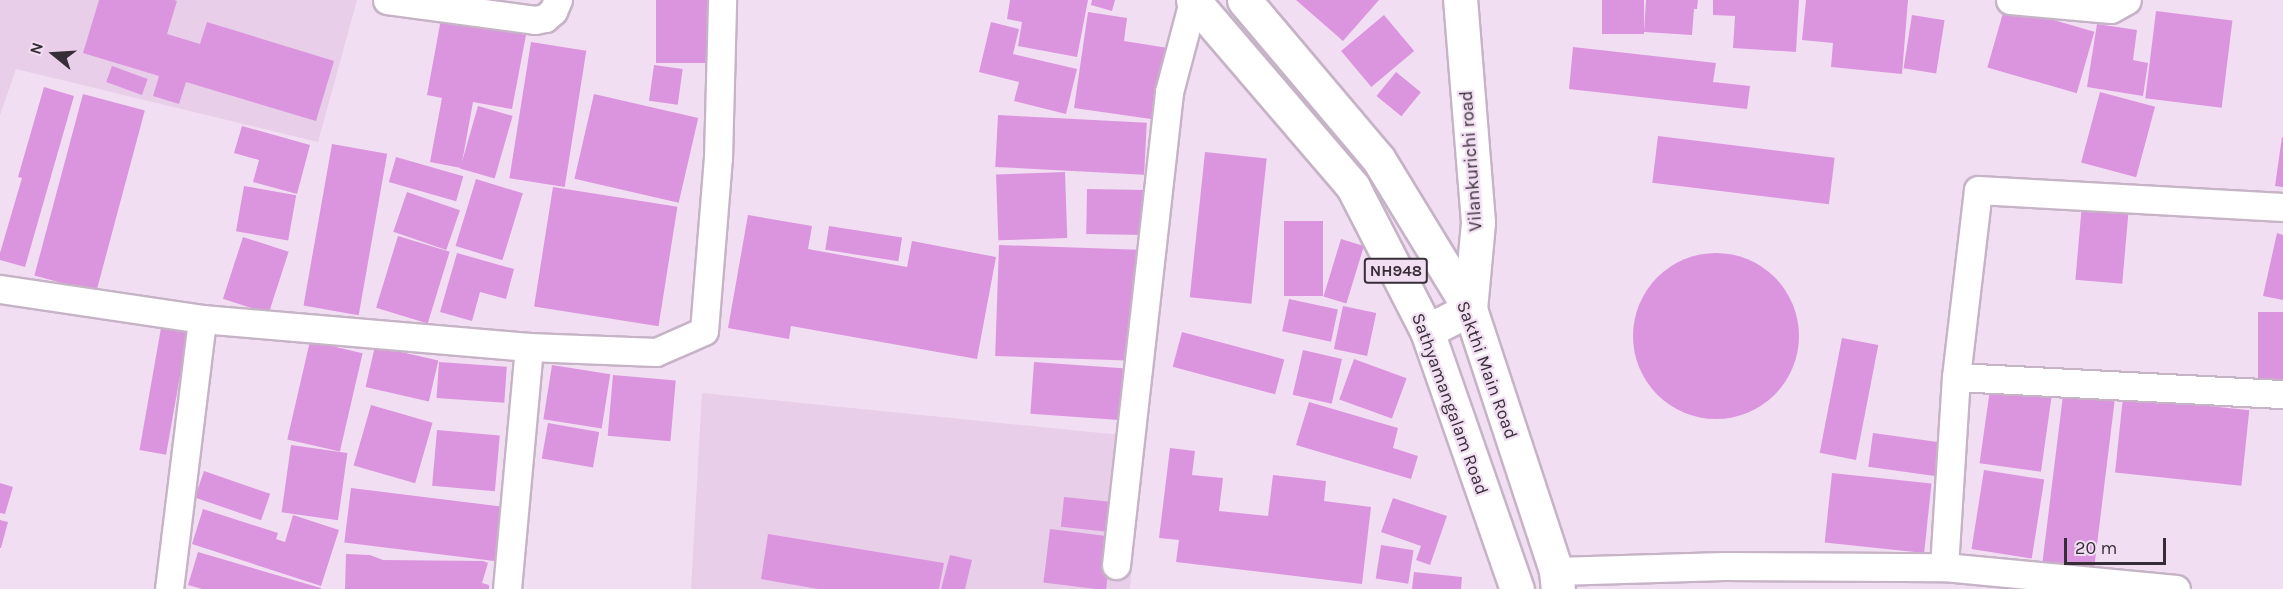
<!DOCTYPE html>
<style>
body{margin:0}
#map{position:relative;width:2283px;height:589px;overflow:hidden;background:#f2def2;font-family:Karla,sans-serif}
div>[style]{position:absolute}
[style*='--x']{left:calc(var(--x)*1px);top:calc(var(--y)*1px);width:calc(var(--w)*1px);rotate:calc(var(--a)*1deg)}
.built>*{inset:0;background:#e8cee8}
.building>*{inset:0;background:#db95de;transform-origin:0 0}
.round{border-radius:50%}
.roads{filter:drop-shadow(2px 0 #c6b3c6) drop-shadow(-2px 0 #c6b3c6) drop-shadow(0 2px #c6b3c6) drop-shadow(0 -2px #c6b3c6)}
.minor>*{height:27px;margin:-13.5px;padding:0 13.5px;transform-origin:13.5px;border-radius:13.5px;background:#fff}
.secondary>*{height:33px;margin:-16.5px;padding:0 16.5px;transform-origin:16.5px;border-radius:16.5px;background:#fff}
.trunk>*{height:33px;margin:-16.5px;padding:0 16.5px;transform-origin:16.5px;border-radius:16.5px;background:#fff}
span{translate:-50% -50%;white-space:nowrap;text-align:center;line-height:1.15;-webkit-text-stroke:4.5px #f2def2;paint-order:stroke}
.shield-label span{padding:2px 4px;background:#f2def2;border:2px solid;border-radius:4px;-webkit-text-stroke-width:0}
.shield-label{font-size:16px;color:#362e36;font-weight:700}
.street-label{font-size:18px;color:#362e36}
.north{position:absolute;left:24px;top:24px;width:60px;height:60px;-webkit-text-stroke:4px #f2def2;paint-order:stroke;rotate:288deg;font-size:16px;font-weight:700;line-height:24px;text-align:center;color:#362e36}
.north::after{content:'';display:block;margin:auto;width:21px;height:27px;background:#362e36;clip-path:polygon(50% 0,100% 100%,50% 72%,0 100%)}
.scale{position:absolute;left:2064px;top:538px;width:102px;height:27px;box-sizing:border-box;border:3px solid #362e36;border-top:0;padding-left:8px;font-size:18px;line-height:21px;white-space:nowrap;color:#362e36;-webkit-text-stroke:4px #f2def2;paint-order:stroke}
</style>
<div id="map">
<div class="built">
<i style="clip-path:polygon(0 0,357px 0,318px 142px,16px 69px,0 115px)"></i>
<i style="clip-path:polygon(702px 393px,1141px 437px,1130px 589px,691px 589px)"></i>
</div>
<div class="building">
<i style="clip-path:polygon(99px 0,174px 0,177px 1px,167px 34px,200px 44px,207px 22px,334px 61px,316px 121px,186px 82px,179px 104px,153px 96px,159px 76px,83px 53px)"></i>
<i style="left:656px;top:0;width:53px;height:63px"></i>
<i style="clip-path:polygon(1010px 0,1088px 0,1077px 57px,1018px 46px,1022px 22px,1007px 19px)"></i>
<i style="clip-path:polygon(1092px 0,1115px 0,1112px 11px,1091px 5px)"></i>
<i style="clip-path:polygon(1296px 0,1379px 0,1343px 41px)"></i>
<i style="left:1602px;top:0;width:42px;height:34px"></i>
<i style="clip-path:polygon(1646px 0,1698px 0,1697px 9px,1694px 9px,1692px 35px,1644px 32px)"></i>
<i style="clip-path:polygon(1713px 0,1799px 0,1796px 52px,1733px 48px,1735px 16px,1713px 15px)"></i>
<i style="clip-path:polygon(1806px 0,1908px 0,1902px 74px,1831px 67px,1833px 43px,1802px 40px)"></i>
<i style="left:2005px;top:6px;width:93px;height:64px;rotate:16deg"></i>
<i style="left:2156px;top:11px;width:77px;height:88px;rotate:7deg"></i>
<i style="clip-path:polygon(1088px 12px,1127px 18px,1124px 41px,1168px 48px,1158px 120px,1074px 108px)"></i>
<i style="left:1384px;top:15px;width:47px;height:56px;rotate:50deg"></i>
<i style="left:1912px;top:15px;width:33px;height:54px;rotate:9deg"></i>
<i style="clip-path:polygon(441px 19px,526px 35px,512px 109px,473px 102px,461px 168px,430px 162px,442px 98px,427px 95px)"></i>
<i style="clip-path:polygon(991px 22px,1019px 29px,1013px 54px,1077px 69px,1066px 114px,1014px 101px,1019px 82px,979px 72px)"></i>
<i style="clip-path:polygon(2097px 24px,2137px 30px,2133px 60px,2148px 63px,2143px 96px,2087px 87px)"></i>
<i style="left:531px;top:42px;width:56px;height:138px;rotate:9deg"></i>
<i style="clip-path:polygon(1573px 47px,1716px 63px,1713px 82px,1750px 86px,1747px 109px,1569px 89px)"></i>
<i style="left:654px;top:65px;width:29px;height:36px;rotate:8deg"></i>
<i style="left:112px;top:66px;width:38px;height:17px;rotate:20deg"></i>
<i style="left:1396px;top:72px;width:32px;height:31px;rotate:39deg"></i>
<i style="clip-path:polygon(44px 87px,74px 96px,25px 267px,0 260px,0 253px,22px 178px,18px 177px)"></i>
<i style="left:2100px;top:92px;width:57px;height:73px;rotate:15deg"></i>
<i style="left:83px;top:94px;width:64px;height:188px;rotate:15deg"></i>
<i style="left:594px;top:94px;width:107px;height:87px;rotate:13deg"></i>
<i style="left:478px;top:106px;width:36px;height:65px;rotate:16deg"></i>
<i style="left:998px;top:115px;width:149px;height:52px;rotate:3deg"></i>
<i style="clip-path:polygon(242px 126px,310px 145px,297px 194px,253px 182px,259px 160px,234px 153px)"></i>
<i style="left:1658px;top:136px;width:178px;height:47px;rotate:7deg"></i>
<i style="clip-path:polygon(2282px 137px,2283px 137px,2283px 187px,2275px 186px)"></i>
<i style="left:332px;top:144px;width:56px;height:164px;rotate:10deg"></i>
<i style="left:1205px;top:152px;width:62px;height:146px;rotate:6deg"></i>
<i style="left:396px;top:157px;width:70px;height:26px;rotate:16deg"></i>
<i style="left:1065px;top:172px;width:66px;height:69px;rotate:88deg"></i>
<i style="left:476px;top:179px;width:49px;height:70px;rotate:17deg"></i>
<i style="left:244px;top:186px;width:53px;height:46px;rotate:10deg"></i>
<i style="left:553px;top:187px;width:126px;height:121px;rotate:9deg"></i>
<i style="left:1087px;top:189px;width:58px;height:45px;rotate:1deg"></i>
<i style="left:407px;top:192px;width:56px;height:42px;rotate:19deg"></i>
<i style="left:2082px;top:204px;width:47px;height:76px;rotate:5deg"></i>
<i style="clip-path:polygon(748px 215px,812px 226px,808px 249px,907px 267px,912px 241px,996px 257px,977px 359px,791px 326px,789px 339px,728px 328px)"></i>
<i style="left:1284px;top:221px;width:39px;height:75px"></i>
<i style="left:829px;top:226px;width:74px;height:24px;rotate:9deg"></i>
<i style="clip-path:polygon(2277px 233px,2283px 235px,2283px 300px,2263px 296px)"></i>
<i style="left:398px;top:236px;width:54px;height:75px;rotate:17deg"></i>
<i style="left:243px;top:237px;width:48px;height:65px;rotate:18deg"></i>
<i style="left:1341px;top:239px;width:24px;height:60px;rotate:17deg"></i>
<i style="left:999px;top:245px;width:139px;height:111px;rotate:2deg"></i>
<i class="round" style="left:1633px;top:253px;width:166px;height:166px"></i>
<i style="clip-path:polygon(457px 253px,514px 269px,506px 299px,480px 292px,472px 321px,440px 312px)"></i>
<i style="left:1289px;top:299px;width:50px;height:33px;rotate:12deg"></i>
<i style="left:1343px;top:306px;width:34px;height:44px;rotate:12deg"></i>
<i style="left:2258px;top:312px;width:25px;height:73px"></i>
<i style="left:161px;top:328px;width:27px;height:124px;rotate:10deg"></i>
<i style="left:1182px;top:332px;width:106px;height:36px;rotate:15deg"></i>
<i style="left:1842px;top:338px;width:37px;height:117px;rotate:11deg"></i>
<i style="left:310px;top:341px;width:54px;height:101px;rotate:13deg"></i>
<i style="left:375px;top:346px;width:65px;height:42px;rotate:13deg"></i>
<i style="left:1303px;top:350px;width:40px;height:46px;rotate:13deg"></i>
<i style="left:1354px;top:359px;width:56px;height:43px;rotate:20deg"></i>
<i style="left:439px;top:362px;width:68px;height:36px;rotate:4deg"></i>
<i style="left:1034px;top:362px;width:89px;height:52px;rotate:4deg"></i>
<i style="left:552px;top:365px;width:59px;height:55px;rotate:9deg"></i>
<i style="left:613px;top:375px;width:63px;height:61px;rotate:5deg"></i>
<i style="left:1991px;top:382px;width:62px;height:82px;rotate:8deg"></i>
<i style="left:2063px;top:395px;width:52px;height:169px;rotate:7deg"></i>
<i style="left:2123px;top:397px;width:127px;height:76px;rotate:6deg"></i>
<i style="clip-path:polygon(1309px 402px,1398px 428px,1393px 448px,1418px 456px,1411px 479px,1296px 445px)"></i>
<i style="left:371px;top:405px;width:64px;height:63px;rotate:16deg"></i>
<i style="left:548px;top:423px;width:52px;height:36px;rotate:10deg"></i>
<i style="left:437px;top:430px;width:63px;height:56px;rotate:5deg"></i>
<i style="left:1873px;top:433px;width:69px;height:34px;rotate:8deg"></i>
<i style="left:291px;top:445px;width:57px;height:68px;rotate:8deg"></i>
<i style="clip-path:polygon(1170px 448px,1195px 451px,1192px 475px,1223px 478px,1219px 511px,1268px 516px,1273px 475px,1326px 481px,1324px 501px,1371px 507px,1362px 584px,1176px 562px,1179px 540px,1159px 538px)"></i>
<i style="left:1984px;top:470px;width:61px;height:80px;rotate:9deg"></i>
<i style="left:204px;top:471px;width:70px;height:28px;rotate:19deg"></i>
<i style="left:1832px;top:473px;width:100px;height:70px;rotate:6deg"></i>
<i style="clip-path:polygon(0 483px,13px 487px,5px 514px,0 513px)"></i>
<i style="left:351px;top:488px;width:153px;height:55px;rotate:7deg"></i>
<i style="left:1064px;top:497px;width:51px;height:30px;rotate:6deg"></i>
<i style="clip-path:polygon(1393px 498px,1447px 516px,1430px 565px,1416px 560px,1421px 546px,1381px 532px)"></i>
<i style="clip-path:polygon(203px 509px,278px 533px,276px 539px,285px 542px,293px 515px,339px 530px,321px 586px,192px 544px)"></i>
<i style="clip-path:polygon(0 520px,8px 522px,1px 548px,0 548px)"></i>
<i style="left:1050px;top:529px;width:63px;height:54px;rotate:7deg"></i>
<i style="clip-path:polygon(768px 534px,944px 563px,939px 589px,818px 589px,761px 579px)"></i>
<i style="left:1381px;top:545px;width:33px;height:34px;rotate:9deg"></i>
<i style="clip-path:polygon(198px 552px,321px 588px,321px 589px,202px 589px,188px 585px)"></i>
<i style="clip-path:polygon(346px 554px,370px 555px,383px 560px,483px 561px,488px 563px,482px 583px,489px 585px,489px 589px,345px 589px)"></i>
<i style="clip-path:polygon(950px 555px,972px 560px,965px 589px,941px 589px)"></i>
<i style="clip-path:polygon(1414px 572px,1462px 577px,1461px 589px,1412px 589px)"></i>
</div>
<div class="roads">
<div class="minor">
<i style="--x:387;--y:0;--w:149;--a:7.7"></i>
<i style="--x:535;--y:20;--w:10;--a:-11"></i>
<i style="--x:545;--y:18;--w:11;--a:-41"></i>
<i style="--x:553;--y:11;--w:12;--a:-66"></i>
<i style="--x:2010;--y:0;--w:101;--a:5.1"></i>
<i style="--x:2111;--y:9;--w:18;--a:-29"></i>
<i style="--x:0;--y:289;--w:204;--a:8.4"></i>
<i style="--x:202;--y:319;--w:328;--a:4.9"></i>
<i style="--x:529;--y:347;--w:127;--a:2.3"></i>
<i style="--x:656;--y:352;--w:52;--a:-23.6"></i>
<i style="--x:704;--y:331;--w:174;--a:-85.4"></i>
<i style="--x:718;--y:158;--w:158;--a:-88.5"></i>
<i style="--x:1956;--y:377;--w:327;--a:3"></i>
<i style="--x:1116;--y:565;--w:476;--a:-83.6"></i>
<i style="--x:1169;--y:92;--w:94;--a:-75.2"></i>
<i style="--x:1944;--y:567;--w:190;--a:-86.4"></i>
<i style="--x:1956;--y:377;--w:188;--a:-83.3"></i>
<i style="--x:1978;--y:190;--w:305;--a:3.2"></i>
<i style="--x:1556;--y:571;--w:168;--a:-1.7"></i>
<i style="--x:1724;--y:566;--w:220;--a:0.3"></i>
<i style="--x:1944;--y:567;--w:233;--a:5.4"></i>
<i style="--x:169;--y:589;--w:272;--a:-83"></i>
<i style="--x:507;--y:589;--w:243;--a:-84.8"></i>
</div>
<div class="secondary">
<i style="--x:1427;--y:331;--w:48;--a:-27.1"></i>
<i style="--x:1470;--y:309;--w:87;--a:-84.7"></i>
<i style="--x:1478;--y:222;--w:223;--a:-94.6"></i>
</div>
<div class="trunk">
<i style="--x:1193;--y:0;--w:246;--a:49.4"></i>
<i style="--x:1353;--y:187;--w:162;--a:62.8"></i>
<i style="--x:1427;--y:331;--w:273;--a:70.8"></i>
<i style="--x:1244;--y:0;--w:209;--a:49.8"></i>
<i style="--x:1379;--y:160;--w:175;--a:58.6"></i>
<i style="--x:1470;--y:309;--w:276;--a:71.8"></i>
<i style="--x:1556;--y:571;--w:18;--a:84"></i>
</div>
</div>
<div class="shield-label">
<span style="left:1396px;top:271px">NH948</span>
</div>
<div class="street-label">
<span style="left:1471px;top:161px;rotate:-94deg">Vilankurichi road</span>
<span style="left:1487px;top:370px;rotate:70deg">Sakthi Main Road</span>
<span style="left:1450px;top:404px;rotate:70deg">Sathyamangalam Road</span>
</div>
<div class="north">N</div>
<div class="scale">20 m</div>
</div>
